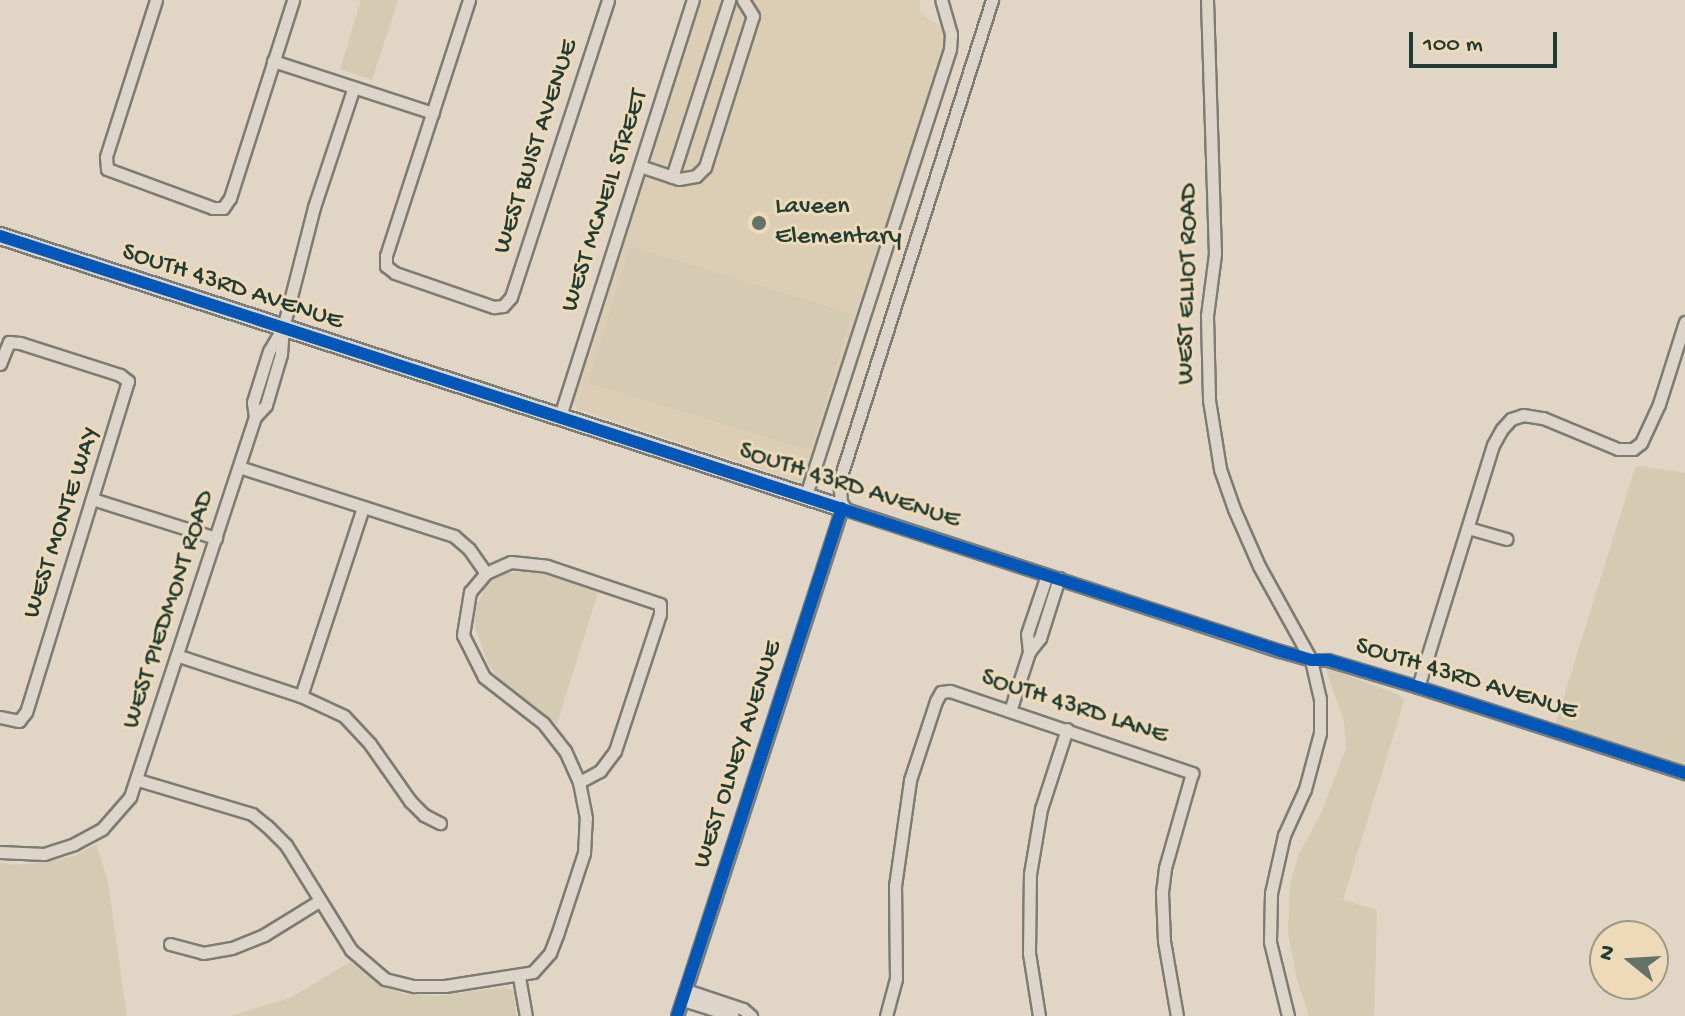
<!DOCTYPE html>
<style>
body{margin:0}
#map{position:relative;width:1685px;height:1016px;overflow:hidden;background:#e1d6c5;font-family:"Gochi Hand",sans-serif}
div>[style]{position:absolute}
[style*='--x']{left:calc(var(--x)*1px);top:calc(var(--y)*1px);width:calc(var(--w)*1px);rotate:calc(var(--a)*1deg)}
.built>*{inset:0;background:#dbceb5}
.green>*{inset:0;background:#d5cab2;transform-origin:0 0}
.roads{filter:drop-shadow(2px 0 #7c7c73) drop-shadow(-2px 0 #7c7c73) drop-shadow(0 2px #7c7c73) drop-shadow(0 -2px #7c7c73)}
.street>*{height:11px;margin:-5.5px;padding:0 5.5px;transform-origin:5.5px;border-radius:5.5px;background:#ddd5c9}
.secondary>*{height:16px;margin:-8px;padding:0 8px;transform-origin:8px;border-radius:8px;background:#ddd5c9}
.cycleway>*{height:12px;margin:-6px;padding:0 6px;transform-origin:6px;border-radius:6px;background:#0057b8}
.dots>*{width:22px;height:22px;translate:-50% -50%;box-sizing:border-box;border:4px solid #eedab8;border-radius:50%}
span{translate:-50% -50%;white-space:nowrap;text-align:center;line-height:1.15;-webkit-text-stroke:6px #eedab8;paint-order:stroke}
.street-label{font-size:26px;color:#1f3d34}
.poi-label{font-size:26px;color:#1f3d34}
.left{translate:0 -50%;text-align:left}
.north{position:absolute;left:1589px;top:920px;width:80px;height:80px;box-sizing:border-box;background:#eedab8;border:2px solid #9b9b83;border-radius:50%;rotate:288deg;font-size:22px;font-weight:700;line-height:32px;text-align:center;color:#1f3d34}
.north::after{content:'';display:block;margin:auto;width:28px;height:36px;background:#637367;clip-path:polygon(50% 0,100% 100%,50% 72%,0 100%)}
.scale{position:absolute;left:1409px;top:32px;width:148px;height:36px;box-sizing:border-box;border:4px solid #1f3d34;border-top:0;padding-left:10px;font-size:24px;line-height:28px;white-space:nowrap;color:#1f3d34;-webkit-text-stroke:6px #eedab8;paint-order:stroke}
</style>
<div id="map">
<div class="built">
<i style="clip-path:polygon(702px 0,919px 0,921px 14px,940px 26px,946px 39px,804px 483px,577px 409px,573px 401px)"></i>
</div>
<div class="green">
<i style="clip-path:polygon(361px 0,398px 0,372px 80px,340px 69px)"></i>
<i style="left:630px;top:246px;width:232px;height:143px;rotate:17deg"></i>
<i style="clip-path:polygon(1641px 466px,1685px 473px,1685px 766px,1555px 725px,1635px 468px)"></i>
<i style="clip-path:polygon(531px 569px,598px 592px,557px 724px,501px 681px,488px 664px,475px 627px,474px 611px,486px 586px,499px 575px)"></i>
<i style="clip-path:polygon(1325px 667px,1400px 695px,1404px 701px,1343px 900px,1377px 910px,1374px 1016px,1309px 1016px,1297px 980px,1288px 932px,1290px 885px,1298px 856px,1321px 814px,1346px 748px,1344px 721px)"></i>
<i style="clip-path:polygon(96px 844px,108px 882px,127px 1016px,0 1016px,0 862px,17px 865px,49px 861px,74px 856px)"></i>
<i style="clip-path:polygon(350px 962px,385px 987px,404px 994px,436px 996px,504px 987px,515px 991px,516px 1016px,230px 1016px,290px 998px)"></i>
</div>
<div class="roads">
<div class="street">
<i style="--x:156;--y:0;--w:165;--a:107.7"></i>
<i style="--x:106;--y:157;--w:12;--a:85"></i>
<i style="--x:107;--y:169;--w:113;--a:20.2"></i>
<i style="--x:213;--y:208;--w:10;--a:0"></i>
<i style="--x:223;--y:208;--w:12;--a:-55"></i>
<i style="--x:230;--y:198;--w:208;--a:-72.3"></i>
<i style="--x:469;--y:0;--w:269;--a:108"></i>
<i style="--x:386;--y:256;--w:10;--a:90"></i>
<i style="--x:386;--y:266;--w:11;--a:38"></i>
<i style="--x:395;--y:273;--w:105;--a:19"></i>
<i style="--x:494;--y:307;--w:9;--a:-6"></i>
<i style="--x:503;--y:306;--w:12;--a:-48"></i>
<i style="--x:511;--y:297;--w:312;--a:-71.9"></i>
<i style="--x:1207;--y:0;--w:254;--a:88.2"></i>
<i style="--x:1215;--y:254;--w:63;--a:97.4"></i>
<i style="--x:1207;--y:316;--w:84;--a:88.6"></i>
<i style="--x:1209;--y:400;--w:70;--a:80.9"></i>
<i style="--x:1220;--y:469;--w:42;--a:70.7"></i>
<i style="--x:1234;--y:509;--w:62;--a:66.3"></i>
<i style="--x:1259;--y:566;--w:107;--a:61"></i>
<i style="--x:1311;--y:660;--w:40;--a:77"></i>
<i style="--x:1320;--y:699;--w:34;--a:90"></i>
<i style="--x:1320;--y:733;--w:58;--a:105"></i>
<i style="--x:1305;--y:789;--w:51;--a:114.5"></i>
<i style="--x:1284;--y:835;--w:59;--a:102.6"></i>
<i style="--x:1271;--y:893;--w:49;--a:91.2"></i>
<i style="--x:1270;--y:942;--w:76;--a:76.3"></i>
<i style="--x:273;--y:61;--w:168;--a:18"></i>
<i style="--x:640;--y:166;--w:41;--a:18.4"></i>
<i style="--x:679;--y:179;--w:17;--a:-10"></i>
<i style="--x:696;--y:176;--w:13;--a:-45"></i>
<i style="--x:705;--y:167;--w:158;--a:-72.4"></i>
<i style="--x:753;--y:16;--w:19;--a:-122"></i>
<i style="--x:672;--y:177;--w:186;--a:-72.1"></i>
<i style="--x:0;--y:364;--w:24;--a:-68"></i>
<i style="--x:9;--y:342;--w:11;--a:5"></i>
<i style="--x:20;--y:343;--w:105;--a:17.7"></i>
<i style="--x:120;--y:375;--w:10;--a:37"></i>
<i style="--x:128;--y:381;--w:346;--a:107.1"></i>
<i style="--x:26;--y:712;--w:11;--a:128"></i>
<i style="--x:19;--y:721;--w:19;--a:-168"></i>
<i style="--x:560;--y:416;--w:437;--a:-72.3"></i>
<i style="--x:255;--y:417;--w:15;--a:-98"></i>
<i style="--x:253;--y:402;--w:53;--a:-72.6"></i>
<i style="--x:269;--y:351;--w:27;--a:-59"></i>
<i style="--x:283;--y:328;--w:125;--a:-75.6"></i>
<i style="--x:314;--y:207;--w:126;--a:-71.6"></i>
<i style="--x:239;--y:467;--w:226;--a:17.8"></i>
<i style="--x:454;--y:536;--w:20;--a:41"></i>
<i style="--x:469;--y:549;--w:29;--a:55"></i>
<i style="--x:806;--y:495;--w:469;--a:-72.1"></i>
<i style="--x:950;--y:49;--w:15;--a:-86"></i>
<i style="--x:951;--y:34;--w:35;--a:-106"></i>
<i style="--x:92;--y:499;--w:130;--a:17.5"></i>
<i style="--x:842;--y:508;--w:461;--a:18.1"></i>
<i style="--x:1280;--y:651;--w:32;--a:16"></i>
<i style="--x:1311;--y:660;--w:17;--a:0"></i>
<i style="--x:1328;--y:660;--w:94;--a:16.7"></i>
<i style="--x:1418;--y:687;--w:281;--a:17.9"></i>
<i style="--x:1468;--y:528;--w:40;--a:16"></i>
<i style="--x:1029;--y:652;--w:18;--a:-96"></i>
<i style="--x:1027;--y:634;--w:62;--a:-71.3"></i>
<i style="--x:179;--y:656;--w:128;--a:18.2"></i>
<i style="--x:301;--y:696;--w:47;--a:24.9"></i>
<i style="--x:344;--y:716;--w:38;--a:47"></i>
<i style="--x:370;--y:744;--w:70;--a:54.9"></i>
<i style="--x:410;--y:801;--w:20;--a:45"></i>
<i style="--x:424;--y:815;--w:18;--a:27"></i>
<i style="--x:1418;--y:687;--w:253;--a:-72.8"></i>
<i style="--x:1493;--y:445;--w:18;--a:-61"></i>
<i style="--x:1502;--y:429;--w:13;--a:-48"></i>
<i style="--x:1511;--y:419;--w:13;--a:-18"></i>
<i style="--x:1523;--y:415;--w:20;--a:9"></i>
<i style="--x:1543;--y:418;--w:81;--a:22.5"></i>
<i style="--x:1618;--y:449;--w:15;--a:0"></i>
<i style="--x:1633;--y:449;--w:10;--a:-37"></i>
<i style="--x:1641;--y:443;--w:43;--a:-65.2"></i>
<i style="--x:1659;--y:404;--w:86;--a:-72.4"></i>
<i style="--x:301;--y:696;--w:199;--a:-71.8"></i>
<i style="--x:1010;--y:711;--w:62;--a:-72.1"></i>
<i style="--x:1029;--y:652;--w:18;--a:-52"></i>
<i style="--x:1040;--y:638;--w:63;--a:-72.4"></i>
<i style="--x:138;--y:780;--w:119;--a:16.6"></i>
<i style="--x:252;--y:814;--w:19;--a:39"></i>
<i style="--x:267;--y:826;--w:27;--a:45"></i>
<i style="--x:286;--y:845;--w:123;--a:58.2"></i>
<i style="--x:351;--y:950;--w:45;--a:40.5"></i>
<i style="--x:385;--y:979;--w:30;--a:14"></i>
<i style="--x:414;--y:986;--w:31;--a:0"></i>
<i style="--x:445;--y:986;--w:89;--a:-9"></i>
<i style="--x:533;--y:972;--w:25;--a:-48"></i>
<i style="--x:550;--y:953;--w:19;--a:-69"></i>
<i style="--x:557;--y:935;--w:86;--a:-71.8"></i>
<i style="--x:584;--y:853;--w:35;--a:-87"></i>
<i style="--x:586;--y:818;--w:37;--a:-101"></i>
<i style="--x:579;--y:782;--w:34;--a:-114"></i>
<i style="--x:565;--y:751;--w:36;--a:-128"></i>
<i style="--x:543;--y:723;--w:75;--a:-142.1"></i>
<i style="--x:484;--y:677;--w:47;--a:-116.6"></i>
<i style="--x:463;--y:635;--w:44;--a:-80.8"></i>
<i style="--x:470;--y:592;--w:25;--a:-50"></i>
<i style="--x:486;--y:573;--w:27;--a:-24"></i>
<i style="--x:511;--y:562;--w:36;--a:6"></i>
<i style="--x:547;--y:566;--w:119;--a:18.6"></i>
<i style="--x:660;--y:604;--w:10;--a:90"></i>
<i style="--x:660;--y:614;--w:144;--a:108.2"></i>
<i style="--x:615;--y:751;--w:25;--a:127"></i>
<i style="--x:600;--y:771;--w:24;--a:152"></i>
<i style="--x:0;--y:852;--w:44;--a:2.6"></i>
<i style="--x:44;--y:854;--w:32;--a:-18"></i>
<i style="--x:74;--y:844;--w:32;--a:-28"></i>
<i style="--x:102;--y:829;--w:43;--a:-48.8"></i>
<i style="--x:130;--y:797;--w:400;--a:-71.8"></i>
<i style="--x:255;--y:417;--w:16;--a:-47"></i>
<i style="--x:266;--y:405;--w:53;--a:-73.6"></i>
<i style="--x:281;--y:354;--w:26;--a:-86"></i>
<i style="--x:170;--y:944;--w:34;--a:15"></i>
<i style="--x:203;--y:953;--w:29;--a:-10"></i>
<i style="--x:232;--y:948;--w:35;--a:-22"></i>
<i style="--x:264;--y:935;--w:65;--a:-31.7"></i>
<i style="--x:519;--y:977;--w:40;--a:80"></i>
<i style="--x:686;--y:990;--w:60;--a:18.4"></i>
<i style="--x:743;--y:1009;--w:11;--a:41"></i>
<i style="--x:683;--y:1000;--w:52;--a:17.7"></i>
<i style="--x:677;--y:1016;--w:534;--a:-72.01"></i>
<i style="--x:842;--y:508;--w:26;--a:-97"></i>
<i style="--x:839;--y:482;--w:506;--a:-72.39"></i>
<i style="--x:886;--y:1016;--w:38;--a:-75"></i>
<i style="--x:896;--y:979;--w:93;--a:-90.6"></i>
<i style="--x:895;--y:886;--w:107;--a:-81.9"></i>
<i style="--x:910;--y:780;--w:83;--a:-71.8"></i>
<i style="--x:936;--y:701;--w:10;--a:-61"></i>
<i style="--x:941;--y:692;--w:9;--a:-6"></i>
<i style="--x:950;--y:691;--w:256;--a:18.7"></i>
<i style="--x:1192;--y:773;--w:99;--a:105.9"></i>
<i style="--x:1165;--y:868;--w:25;--a:97"></i>
<i style="--x:1162;--y:893;--w:48;--a:87.6"></i>
<i style="--x:1164;--y:941;--w:76;--a:80.2"></i>
<i style="--x:1039;--y:1016;--w:64;--a:-99"></i>
<i style="--x:1029;--y:953;--w:79;--a:-89.3"></i>
<i style="--x:1030;--y:874;--w:66;--a:-80.4"></i>
<i style="--x:1041;--y:809;--w:84;--a:-72"></i>
</div>
<div class="secondary">
<i style="--x:0;--y:236;--w:885;--a:17.9"></i>
</div>
</div>
<div class="cycleway">
<i style="--x:0;--y:236;--w:1346;--a:17.96"></i>
<i style="--x:1280;--y:651;--w:32;--a:16"></i>
<i style="--x:1311;--y:660;--w:17;--a:0"></i>
<i style="--x:1328;--y:660;--w:94;--a:16.7"></i>
<i style="--x:1418;--y:687;--w:281;--a:17.9"></i>
<i style="--x:677;--y:1016;--w:534;--a:-72.01"></i>
</div>
<div class="dots">
<i style="left:759px;top:223px;background:#637367"></i>
</div>
<div class="street-label">
<span style="left:537px;top:147px;rotate:-72deg">WEST BUIST AVENUE</span>
<span style="left:606px;top:201px;rotate:-72deg">WEST MCNEIL STREET</span>
<span style="left:1189px;top:284px;rotate:-89deg">WEST ELLIOT ROAD</span>
<span style="left:232px;top:288px;rotate:18deg">SOUTH 43RD AVENUE</span>
<span style="left:849px;top:487px;rotate:18deg">SOUTH 43RD AVENUE</span>
<span style="left:63px;top:523px;rotate:-72deg">WEST MONTE WAY</span>
<span style="left:170px;top:610px;rotate:-72deg">WEST PIEDMONT ROAD</span>
<span style="left:1466px;top:680px;rotate:17deg">SOUTH 43RD AVENUE</span>
<span style="left:1074px;top:708px;rotate:18deg">SOUTH 43RD LANE</span>
<span style="left:739px;top:755px;rotate:-72deg">WEST OLNEY AVENUE</span>
</div>
<div class="poi-label">
<span class="left" style="left:775px;top:223px">Laveen<br>Elementary</span>
</div>
<div class="north">N</div>
<div class="scale">100 m</div>
</div>
